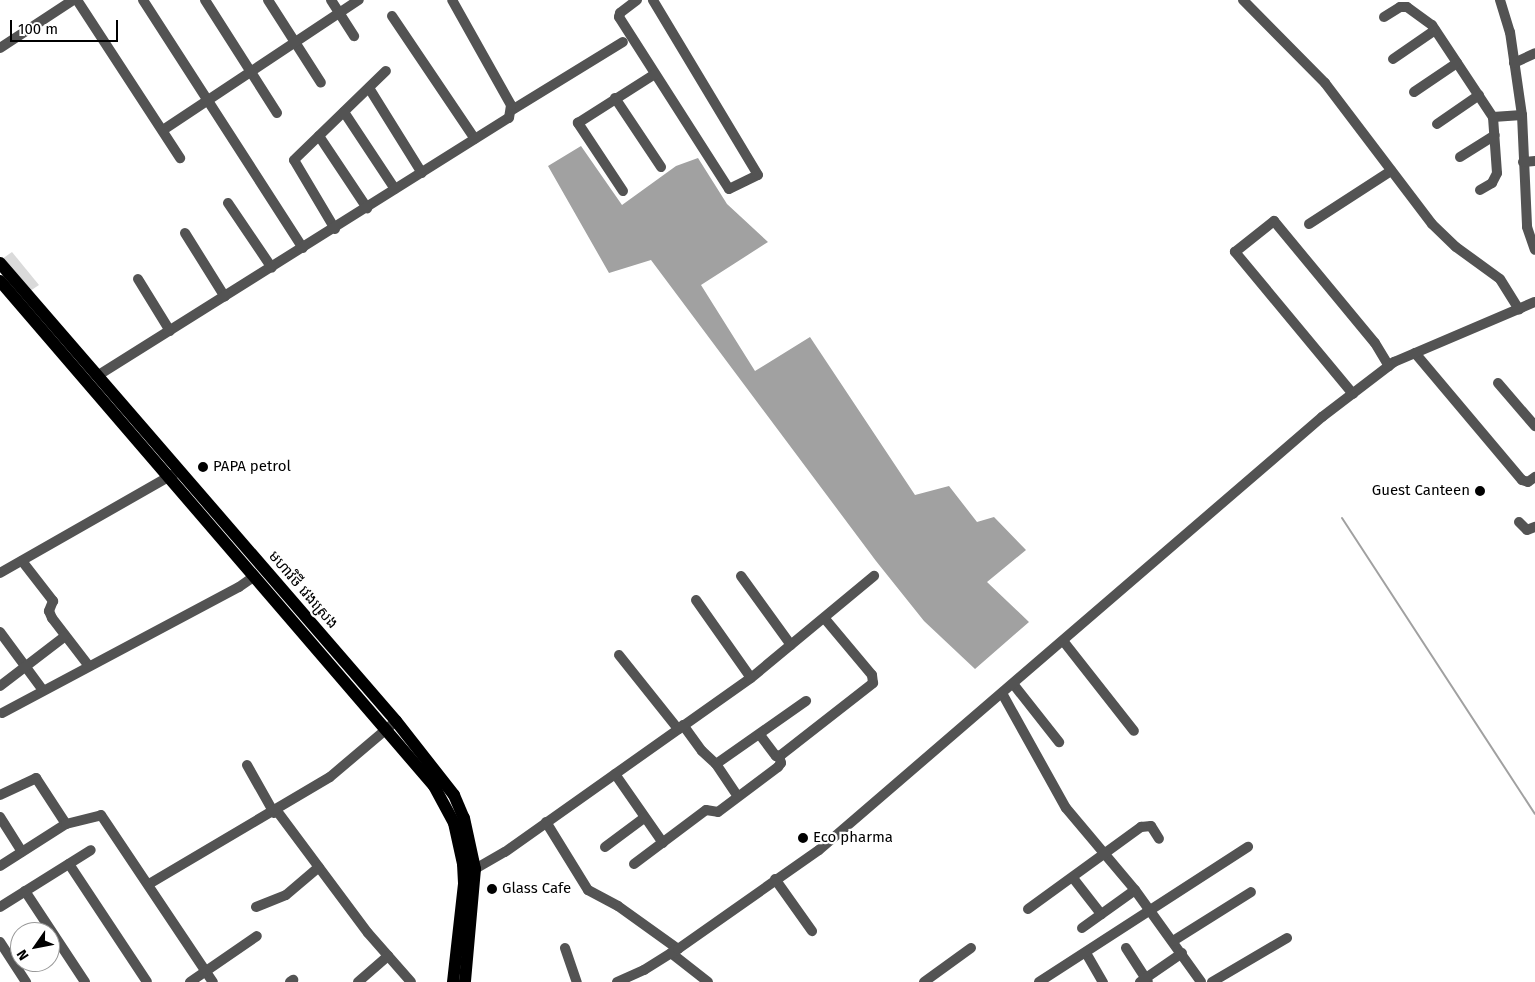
<!DOCTYPE html>
<meta charset="utf-8">
<style>
body{margin:0}
#map{position:relative;width:1535px;height:982px;overflow:hidden;background:#fff;font-family:"Fira Sans","Noto Sans Khmer",sans-serif}
div>[style]{position:absolute}
[style*='--x']{left:calc(var(--x)*1px);top:calc(var(--y)*1px);width:calc(var(--w)*1px);rotate:calc(var(--a)*1deg)}
.green>*{inset:0;background:#dadada}
.water>*{inset:0;background:#a1a1a1}
.stream>*{height:2px;margin:-1px;padding:0 1px;transform-origin:1px;border-radius:1px;background:#a1a1a1}
.minor>*{height:10px;margin:-5px;padding:0 5px;transform-origin:5px;border-radius:5px;background:#535353}
.major>*{height:12px;margin:-6px;padding:0 6px;transform-origin:6px;border-radius:6px;background:#000}
.dots>*{width:14px;height:14px;translate:-50% -50%;box-sizing:border-box;border:2px solid #fff;border-radius:50%}
span{translate:-50% -50%;white-space:nowrap;text-align:center;line-height:1.15;-webkit-text-stroke:4.5px #fff;paint-order:stroke}
.poi-label{font-size:15px;color:#000}
.left{translate:0 -50%;text-align:left}
.right{translate:-100% -50%;text-align:right}
.street-label{font-size:15px;color:#000}
.north{position:absolute;left:10px;top:922px;width:50px;height:50px;box-sizing:border-box;background:#fff;border:1px solid #999;border-radius:50%;rotate:237deg;font-size:14px;font-weight:700;line-height:20px;text-align:center;color:#000}
.north::after{content:'';display:block;margin:auto;width:18px;height:22px;background:#000;clip-path:polygon(50% 0,100% 100%,50% 72%,0 100%)}
.scale{position:absolute;left:10px;top:20px;width:108px;height:22px;box-sizing:border-box;border:2px solid #000;border-top:0;padding-left:6px;font-size:15px;line-height:18px;white-space:nowrap;color:#000;-webkit-text-stroke:4px #fff;paint-order:stroke}
</style>
<div id="map">
<div class="green">
<i style="clip-path:polygon(12px 252px,39px 285px,30px 291px,2px 259px)"></i>
</div>
<div class="water">
<i style="clip-path:polygon(581px 146px,622px 205px,676px 166px,698px 158px,727px 204px,768px 242px,701px 285px,755px 371px,810px 337px,915px 495px,949px 486px,977px 522px,994px 517px,1026px 550px,987px 582px,1029px 622px,975px 669px,924px 621px,876px 561px,651px 260px,609px 273px,548px 166px)"></i>
</div>
<div class="stream">
<i style="--x:1342;--y:518;--w:353;--a:56.9"></i>
</div>
<div class="minor">
<i style="--x:77;--y:0;--w:189;--a:56.9"></i>
<i style="--x:143;--y:0;--w:295;--a:57.2"></i>
<i style="--x:205;--y:0;--w:134;--a:57.5"></i>
<i style="--x:268;--y:0;--w:98;--a:57.4"></i>
<i style="--x:331;--y:0;--w:43;--a:57.4"></i>
<i style="--x:637;--y:0;--w:21;--a:143"></i>
<i style="--x:620;--y:13;--w:4;--a:104"></i>
<i style="--x:619;--y:17;--w:204;--a:57.4"></i>
<i style="--x:729;--y:189;--w:32;--a:-26"></i>
<i style="--x:758;--y:175;--w:204;--a:-121"></i>
<i style="--x:1243;--y:0;--w:117;--a:45.3"></i>
<i style="--x:1325;--y:83;--w:177;--a:52.8"></i>
<i style="--x:1432;--y:224;--w:33;--a:44"></i>
<i style="--x:1456;--y:247;--w:54;--a:36"></i>
<i style="--x:1500;--y:279;--w:36;--a:58"></i>
<i style="--x:1500;--y:0;--w:34;--a:73"></i>
<i style="--x:1510;--y:32;--w:84;--a:81.8"></i>
<i style="--x:1522;--y:115;--w:112;--a:87.4"></i>
<i style="--x:1527;--y:227;--w:24;--a:71"></i>
<i style="--x:392;--y:16;--w:148;--a:56"></i>
<i style="--x:1384;--y:17;--w:19;--a:-32"></i>
<i style="--x:1400;--y:7;--w:7;--a:0"></i>
<i style="--x:1407;--y:7;--w:31;--a:36"></i>
<i style="--x:1432;--y:25;--w:110;--a:56.5"></i>
<i style="--x:1493;--y:117;--w:29;--a:-4"></i>
<i style="--x:0;--y:48;--w:87;--a:-33.3"></i>
<i style="--x:1393;--y:59;--w:51;--a:-34.6"></i>
<i style="--x:1514;--y:63;--w:23;--a:-25"></i>
<i style="--x:369;--y:88;--w:100;--a:58.1"></i>
<i style="--x:1414;--y:92;--w:52;--a:-34"></i>
<i style="--x:615;--y:98;--w:83;--a:56.3"></i>
<i style="--x:512;--y:110;--w:130;--a:-31.5"></i>
<i style="--x:344;--y:112;--w:92;--a:56.5"></i>
<i style="--x:1437;--y:124;--w:51;--a:-34.6"></i>
<i style="--x:163;--y:130;--w:235;--a:-33.6"></i>
<i style="--x:319;--y:136;--w:87;--a:56.3"></i>
<i style="--x:1460;--y:157;--w:41;--a:-32.2"></i>
<i style="--x:1523;--y:162;--w:12;--a:-5"></i>
<i style="--x:1480;--y:190;--w:14;--a:-30"></i>
<i style="--x:1492;--y:183;--w:11;--a:-63"></i>
<i style="--x:1497;--y:173;--w:56;--a:-94.1"></i>
<i style="--x:623;--y:191;--w:82;--a:-123.5"></i>
<i style="--x:578;--y:123;--w:91;--a:-32.5"></i>
<i style="--x:228;--y:203;--w:78;--a:55.9"></i>
<i style="--x:1309;--y:224;--w:98;--a:-32.9"></i>
<i style="--x:335;--y:229;--w:80;--a:-120.7"></i>
<i style="--x:294;--y:160;--w:128;--a:-44.1"></i>
<i style="--x:185;--y:233;--w:75;--a:58"></i>
<i style="--x:138;--y:279;--w:61;--a:58.4"></i>
<i style="--x:1415;--y:353;--w:166;--a:49.9"></i>
<i style="--x:1522;--y:480;--w:6;--a:18"></i>
<i style="--x:1528;--y:482;--w:9;--a:-36"></i>
<i style="--x:97;--y:376;--w:486;--a:-32.1"></i>
<i style="--x:509;--y:118;--w:13;--a:-81"></i>
<i style="--x:511;--y:105;--w:120;--a:-119.3"></i>
<i style="--x:1498;--y:383;--w:57;--a:49.3"></i>
<i style="--x:1353;--y:394;--w:185;--a:-129.7"></i>
<i style="--x:1235;--y:252;--w:50;--a:-38.5"></i>
<i style="--x:1274;--y:221;--w:158;--a:50.4"></i>
<i style="--x:1375;--y:343;--w:27;--a:59"></i>
<i style="--x:1519;--y:522;--w:11;--a:45"></i>
<i style="--x:1527;--y:530;--w:9;--a:-21"></i>
<i style="--x:22;--y:561;--w:51;--a:52.2"></i>
<i style="--x:53;--y:601;--w:11;--a:112"></i>
<i style="--x:49;--y:611;--w:8;--a:67"></i>
<i style="--x:52;--y:618;--w:59;--a:52.5"></i>
<i style="--x:0;--y:573;--w:202;--a:-29.7"></i>
<i style="--x:741;--y:576;--w:85;--a:54.1"></i>
<i style="--x:696;--y:600;--w:95;--a:54.8"></i>
<i style="--x:0;--y:632;--w:71;--a:53.6"></i>
<i style="--x:1064;--y:642;--w:113;--a:51.8"></i>
<i style="--x:619;--y:655;--w:95;--a:51.4"></i>
<i style="--x:1014;--y:685;--w:73;--a:51.7"></i>
<i style="--x:0;--y:686;--w:81;--a:-37.4"></i>
<i style="--x:1003;--y:695;--w:129;--a:60.9"></i>
<i style="--x:1066;--y:808;--w:107;--a:49.9"></i>
<i style="--x:1135;--y:890;--w:113;--a:54.3"></i>
<i style="--x:2;--y:713;--w:268;--a:-28"></i>
<i style="--x:239;--y:587;--w:19;--a:-35"></i>
<i style="--x:683;--y:725;--w:32;--a:54"></i>
<i style="--x:702;--y:751;--w:19;--a:43"></i>
<i style="--x:716;--y:764;--w:110;--a:-35"></i>
<i style="--x:760;--y:735;--w:26;--a:53"></i>
<i style="--x:776;--y:756;--w:5;--a:-11"></i>
<i style="--x:781;--y:755;--w:117;--a:-38"></i>
<i style="--x:873;--y:683;--w:8;--a:-97"></i>
<i style="--x:872;--y:675;--w:73;--a:-130"></i>
<i style="--x:716;--y:764;--w:37;--a:56"></i>
<i style="--x:247;--y:765;--w:55;--a:60.6"></i>
<i style="--x:615;--y:774;--w:84;--a:55.2"></i>
<i style="--x:0;--y:795;--w:40;--a:-25"></i>
<i style="--x:36;--y:778;--w:55;--a:56.9"></i>
<i style="--x:277;--y:811;--w:152;--a:53.3"></i>
<i style="--x:368;--y:933;--w:65;--a:48.7"></i>
<i style="--x:0;--y:817;--w:41;--a:57.8"></i>
<i style="--x:546;--y:822;--w:80;--a:58.3"></i>
<i style="--x:588;--y:890;--w:34;--a:28"></i>
<i style="--x:618;--y:906;--w:74;--a:35.6"></i>
<i style="--x:605;--y:847;--w:49;--a:-36.6"></i>
<i style="--x:69;--y:864;--w:141;--a:56.5"></i>
<i style="--x:634;--y:864;--w:90;--a:-36.9"></i>
<i style="--x:706;--y:810;--w:12;--a:9"></i>
<i style="--x:718;--y:812;--w:75;--a:-36.9"></i>
<i style="--x:778;--y:767;--w:5;--a:-53"></i>
<i style="--x:781;--y:763;--w:7;--a:-106"></i>
<i style="--x:0;--y:866;--w:78;--a:-32.5"></i>
<i style="--x:66;--y:824;--w:36;--a:-14"></i>
<i style="--x:101;--y:815;--w:201;--a:56.2"></i>
<i style="--x:475;--y:869;--w:34;--a:-30"></i>
<i style="--x:505;--y:852;--w:301;--a:-35.3"></i>
<i style="--x:751;--y:678;--w:160;--a:-39.7"></i>
<i style="--x:1073;--y:878;--w:46;--a:52.1"></i>
<i style="--x:775;--y:879;--w:64;--a:54.6"></i>
<i style="--x:149;--y:884;--w:210;--a:-30.6"></i>
<i style="--x:330;--y:777;--w:87;--a:-40.3"></i>
<i style="--x:25;--y:891;--w:109;--a:56.6"></i>
<i style="--x:0;--y:907;--w:107;--a:-32.1"></i>
<i style="--x:256;--y:907;--w:32;--a:-22"></i>
<i style="--x:286;--y:895;--w:43;--a:-40.3"></i>
<i style="--x:1028;--y:909;--w:140;--a:-36"></i>
<i style="--x:1141;--y:827;--w:10;--a:-6"></i>
<i style="--x:1151;--y:826;--w:15;--a:58"></i>
<i style="--x:1082;--y:928;--w:65;--a:-35.6"></i>
<i style="--x:1173;--y:941;--w:92;--a:-32.1"></i>
<i style="--x:0;--y:942;--w:48;--a:57"></i>
<i style="--x:565;--y:948;--w:36;--a:71"></i>
<i style="--x:1126;--y:948;--w:40;--a:57.1"></i>
<i style="--x:671;--y:953;--w:47;--a:38.1"></i>
<i style="--x:1086;--y:953;--w:34;--a:60"></i>
<i style="--x:190;--y:982;--w:81;--a:-34.5"></i>
<i style="--x:290;--y:982;--w:4;--a:-34"></i>
<i style="--x:358;--y:982;--w:40;--a:-41"></i>
<i style="--x:617;--y:982;--w:30;--a:-24"></i>
<i style="--x:644;--y:970;--w:40;--a:-32"></i>
<i style="--x:678;--y:949;--w:172;--a:-35.1"></i>
<i style="--x:819;--y:850;--w:664;--a:-40.72"></i>
<i style="--x:1322;--y:417;--w:91;--a:-37.4"></i>
<i style="--x:1394;--y:362;--w:153;--a:-23.1"></i>
<i style="--x:924;--y:982;--w:58;--a:-35.9"></i>
<i style="--x:1039;--y:982;--w:249;--a:-32.9"></i>
<i style="--x:1140;--y:982;--w:51;--a:-34.6"></i>
<i style="--x:1212;--y:982;--w:87;--a:-30.4"></i>
</div>
<div class="major">
<i style="--x:0;--y:263;--w:605;--a:49.15"></i>
<i style="--x:396;--y:721;--w:94;--a:51.9"></i>
<i style="--x:454;--y:795;--w:25;--a:67"></i>
<i style="--x:464;--y:818;--w:52;--a:77.8"></i>
<i style="--x:475;--y:869;--w:113;--a:95.1"></i>
<i style="--x:0;--y:281;--w:666;--a:49.32"></i>
<i style="--x:434;--y:786;--w:42;--a:61.6"></i>
<i style="--x:454;--y:823;--w:42;--a:77.6"></i>
<i style="--x:463;--y:864;--w:20;--a:87"></i>
<i style="--x:464;--y:884;--w:99;--a:96.4"></i>
</div>
<div class="dots">
<i style="left:203px;top:467px;background:#000"></i>
<i style="left:1480px;top:491px;background:#000"></i>
<i style="left:803px;top:838px;background:#000"></i>
<i style="left:492px;top:889px;background:#000"></i>
</div>
<div class="poi-label">
<span class="left" style="left:213px;top:467px">PAPA petrol</span>
<span class="right" style="left:1470px;top:491px">Guest Canteen</span>
<span class="left" style="left:813px;top:838px">Eco pharma</span>
<span class="left" style="left:502px;top:889px">Glass Cafe</span>
</div>
<div class="street-label">
<span style="left:303px;top:590px;rotate:49deg">មហាវិថី វេងស្រេង</span>
</div>
<div class="north">N</div>
<div class="scale">100 m</div>
</div>
